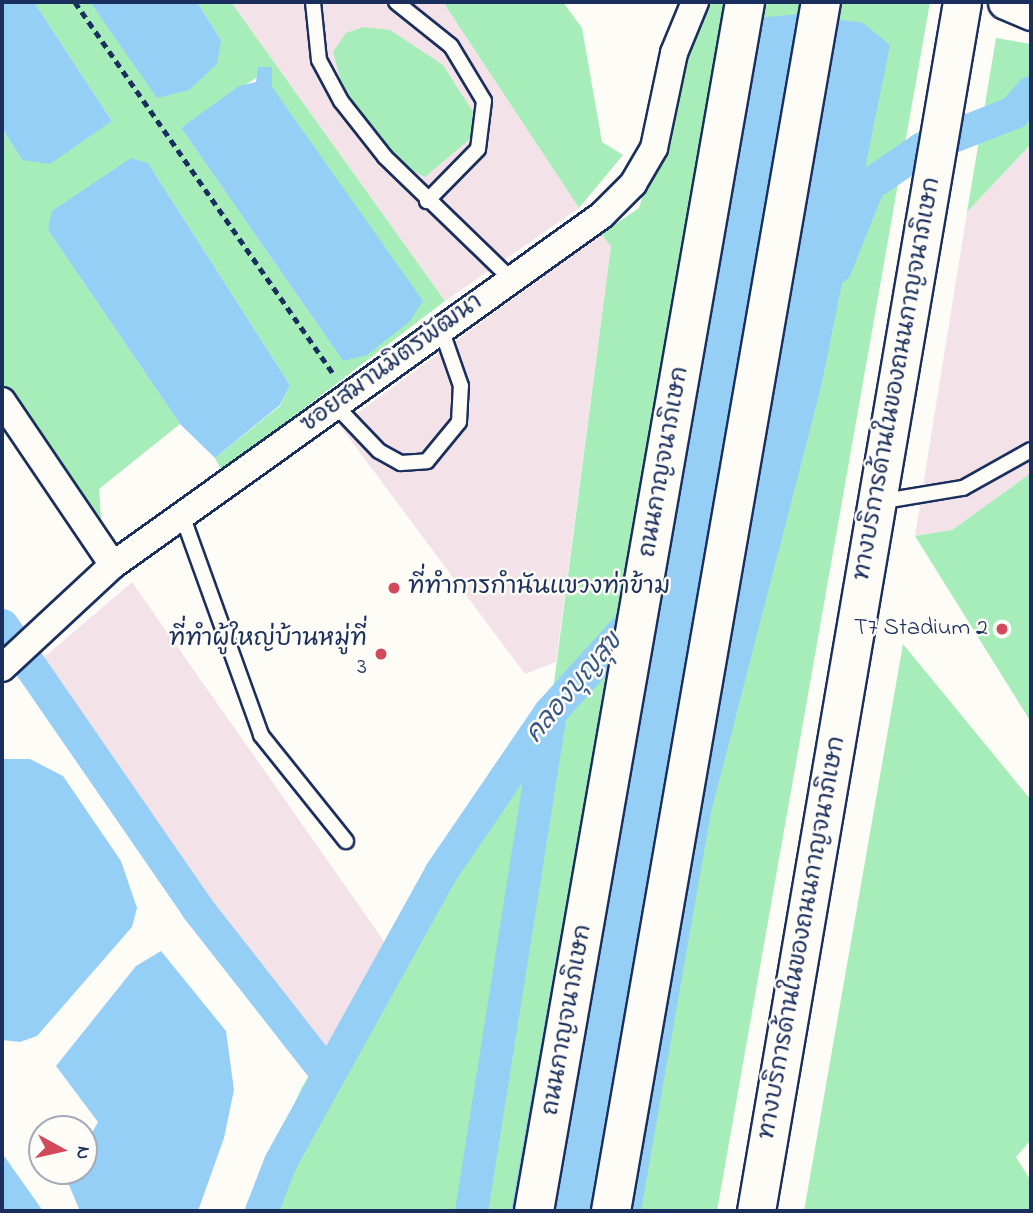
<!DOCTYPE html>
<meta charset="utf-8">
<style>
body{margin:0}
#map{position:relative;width:1033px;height:1213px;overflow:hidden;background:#fdfcf7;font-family:"Indie Flower","Playpen Sans Thai",sans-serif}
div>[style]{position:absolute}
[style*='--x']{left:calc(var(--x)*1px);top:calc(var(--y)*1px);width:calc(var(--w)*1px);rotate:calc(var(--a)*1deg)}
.built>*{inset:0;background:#f3e3e9}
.green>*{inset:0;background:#a6edba}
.water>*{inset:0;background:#96cff5}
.canal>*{height:33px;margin:-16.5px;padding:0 16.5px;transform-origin:16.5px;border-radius:16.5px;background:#96cff5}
.path>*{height:4.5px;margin-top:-2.25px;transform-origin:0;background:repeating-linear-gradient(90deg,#1b2f5e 0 7px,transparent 0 12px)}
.roads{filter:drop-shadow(2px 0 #1b2f5e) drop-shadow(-2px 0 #1b2f5e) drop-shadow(0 2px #1b2f5e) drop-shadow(0 -2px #1b2f5e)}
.service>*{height:14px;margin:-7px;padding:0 7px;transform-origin:7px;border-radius:7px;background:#fdfcf7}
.minor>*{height:26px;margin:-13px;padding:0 13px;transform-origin:13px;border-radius:13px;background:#fdfcf7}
.tertiary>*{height:33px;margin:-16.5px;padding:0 16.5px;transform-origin:16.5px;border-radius:16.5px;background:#fdfcf7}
.secondary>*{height:37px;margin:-18.5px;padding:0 18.5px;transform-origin:18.5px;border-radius:18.5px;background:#fdfcf7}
.motorway>*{height:38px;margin:-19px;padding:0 19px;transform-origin:19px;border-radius:19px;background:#fdfcf7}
.dots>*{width:19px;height:19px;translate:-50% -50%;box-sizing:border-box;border:4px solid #fdfcf7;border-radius:50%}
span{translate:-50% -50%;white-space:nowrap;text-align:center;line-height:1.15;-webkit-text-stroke:5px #fdfcf7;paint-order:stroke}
.street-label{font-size:24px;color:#1b2f5e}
.poi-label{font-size:24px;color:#1b2f5e}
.left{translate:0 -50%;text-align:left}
.right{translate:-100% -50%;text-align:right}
.water-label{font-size:26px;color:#3a5784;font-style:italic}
.frame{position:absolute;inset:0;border:4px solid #1b2f5e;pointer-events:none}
.north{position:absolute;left:28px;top:1115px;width:70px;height:70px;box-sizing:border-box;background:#fdfcf7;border:2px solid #a3aaba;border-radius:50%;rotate:98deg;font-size:19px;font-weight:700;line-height:28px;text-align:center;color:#1b2f5e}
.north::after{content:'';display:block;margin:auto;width:24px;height:32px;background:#d1495b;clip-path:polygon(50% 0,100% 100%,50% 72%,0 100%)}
</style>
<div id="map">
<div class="built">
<i style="clip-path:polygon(231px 2px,443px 2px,579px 208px,445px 301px)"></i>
<i style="clip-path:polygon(1031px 144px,1031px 473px,952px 530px,915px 536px,967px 212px)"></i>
<i style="clip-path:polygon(601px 234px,611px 246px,556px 662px,525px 674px,340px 426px)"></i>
<i style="clip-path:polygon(132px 582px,386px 944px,320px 1056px,276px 1003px,42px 659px)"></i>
</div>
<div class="green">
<i style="clip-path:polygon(evenodd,34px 2px,90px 2px,158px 98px,221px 40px,197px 2px,231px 2px,445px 301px,222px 471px,215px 458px,280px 406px,290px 385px,148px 163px,48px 230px,180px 424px,99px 489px,102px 531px,2px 389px,2px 128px,22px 160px,112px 121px,34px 2px,272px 67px,271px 87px,343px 361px,181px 128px,272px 67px)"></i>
<i style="clip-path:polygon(443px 2px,563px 2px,582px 28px,602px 142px,623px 155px,579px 208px)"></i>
<i style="clip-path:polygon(710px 2px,930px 2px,717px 1211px,246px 1211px,302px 1087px,434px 863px,552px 698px,611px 246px,601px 234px,639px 208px,697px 17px)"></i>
<i style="clip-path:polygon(364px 27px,390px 30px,443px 65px,473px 112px,471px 138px,425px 177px,396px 162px,343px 88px,333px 52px,346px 33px)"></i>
<i style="clip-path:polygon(996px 38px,1031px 44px,1031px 144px,967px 212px)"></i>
<i style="clip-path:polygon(1031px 473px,1031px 722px,915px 536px,952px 530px)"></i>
<i style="clip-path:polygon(903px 644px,1031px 800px,1031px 1140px,1016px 1157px,1031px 1181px,1031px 1211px,804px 1211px)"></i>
</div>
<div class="water">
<i style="clip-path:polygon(2px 2px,34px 2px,112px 121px,50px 164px,22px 160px,2px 128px)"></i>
<i style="clip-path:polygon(90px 2px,197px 2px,221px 40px,217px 64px,189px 90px,157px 98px)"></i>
<i style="clip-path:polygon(799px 14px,863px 23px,890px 45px,821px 387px,711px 812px,641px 1211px,511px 1211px,723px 21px)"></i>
<i style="clip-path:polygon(258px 67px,272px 67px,272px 87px,423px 301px,410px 321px,367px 355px,343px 361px,181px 128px,239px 86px,256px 82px)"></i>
<i style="clip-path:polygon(131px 158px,148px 163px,290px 385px,280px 405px,215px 458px,180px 424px,48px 230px,52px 211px)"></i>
<i style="clip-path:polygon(2px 759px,30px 759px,63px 776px,121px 861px,137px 908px,132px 927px,37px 1036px,20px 1042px,2px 1040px)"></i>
<i style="clip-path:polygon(161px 951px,226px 1031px,234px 1090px,224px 1138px,198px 1211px,80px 1211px,66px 1178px,84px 1171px,84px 1147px,98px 1122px,56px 1066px,136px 966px)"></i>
<i style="clip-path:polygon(2px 1153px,43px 1211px,2px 1211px)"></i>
</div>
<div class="canal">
<i style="--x:835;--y:267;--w:88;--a:-68.1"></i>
<i style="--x:868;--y:185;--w:65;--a:-34.4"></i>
<i style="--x:922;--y:148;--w:99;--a:-21.4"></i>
<i style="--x:1014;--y:112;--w:26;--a:-50"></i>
<i style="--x:2;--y:625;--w:344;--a:55.4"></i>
<i style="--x:197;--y:908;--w:212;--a:51.9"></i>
<i style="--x:261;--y:1211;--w:53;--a:-68.8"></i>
<i style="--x:280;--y:1162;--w:330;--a:-61"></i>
<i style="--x:440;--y:873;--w:194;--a:-55.7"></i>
<i style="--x:549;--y:713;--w:139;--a:-47.9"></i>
<i style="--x:471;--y:1211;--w:494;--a:-81"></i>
</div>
<div class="path">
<i style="--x:75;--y:2;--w:454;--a:55.2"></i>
</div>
<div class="roads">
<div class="service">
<i style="--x:313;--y:2;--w:58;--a:84.1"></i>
<i style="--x:319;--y:60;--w:47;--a:61.8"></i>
<i style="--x:341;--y:101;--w:71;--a:51.8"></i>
<i style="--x:385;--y:157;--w:174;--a:44.1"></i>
<i style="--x:396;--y:2;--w:70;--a:38.7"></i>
<i style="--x:451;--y:46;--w:64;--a:59"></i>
<i style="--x:484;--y:101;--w:48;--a:97.1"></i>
<i style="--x:478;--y:149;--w:73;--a:134.4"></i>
<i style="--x:336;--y:406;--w:62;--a:46.3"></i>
<i style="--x:379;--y:451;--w:25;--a:29"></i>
<i style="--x:401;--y:463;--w:26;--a:-4"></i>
<i style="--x:427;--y:461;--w:50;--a:-50.6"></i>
<i style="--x:459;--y:422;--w:36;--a:-87"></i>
<i style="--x:461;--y:386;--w:60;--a:-109.3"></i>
<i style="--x:878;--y:502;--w:86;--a:-9.4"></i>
<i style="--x:963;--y:488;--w:78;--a:-29.2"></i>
<i style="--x:182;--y:515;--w:234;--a:70.2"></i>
<i style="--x:261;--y:735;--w:136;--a:51.3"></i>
</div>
<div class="minor">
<i style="--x:2;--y:401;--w:198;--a:55.9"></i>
<i style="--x:2;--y:668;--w:151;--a:-42.9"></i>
<i style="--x:113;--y:565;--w:601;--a:-35.59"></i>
<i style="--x:602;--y:215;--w:44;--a:-45"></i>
<i style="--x:633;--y:184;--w:42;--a:-59.7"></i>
<i style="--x:654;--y:148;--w:97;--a:-78.1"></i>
<i style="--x:674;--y:53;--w:55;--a:-67.6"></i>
</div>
<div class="tertiary">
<i style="--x:1005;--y:2;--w:28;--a:23"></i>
</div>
<div class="secondary">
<i style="--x:756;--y:1211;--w:1226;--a:-80.33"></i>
</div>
<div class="motorway">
<i style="--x:534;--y:1211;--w:1227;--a:-80.1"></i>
<i style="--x:611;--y:1211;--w:1227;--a:-80.15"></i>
</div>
</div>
<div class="dots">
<i style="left:394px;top:588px;background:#d1495b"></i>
<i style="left:1002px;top:629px;background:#d1495b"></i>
<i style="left:381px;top:654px;background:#d1495b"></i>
</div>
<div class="street-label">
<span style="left:392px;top:364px;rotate:-36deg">ซอยสมานมิตรพัฒนา</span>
<span style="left:898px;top:379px;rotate:-80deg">ทางบริการด้านในของถนนกาญจนาภิเษก</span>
<span style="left:665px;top:462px;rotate:-80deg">ถนนกาญจนาภิเษก</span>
<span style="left:803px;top:938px;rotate:-80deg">ทางบริการด้านในของถนนกาญจนาภิเษก</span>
<span style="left:568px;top:1020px;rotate:-80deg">ถนนกาญจนาภิเษก</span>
</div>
<div class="poi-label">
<span class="left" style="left:408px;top:588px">ที่ทำการกำนันแขวงท่าข้าม</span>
<span class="right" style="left:988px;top:629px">T7 Stadium 2</span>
<span class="right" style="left:367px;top:654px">ที่ทำผู้ใหญ่บ้านหมู่ที่<br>3</span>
</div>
<div class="water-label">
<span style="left:575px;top:689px;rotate:-50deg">คลองบุญสุข</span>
</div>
<div class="frame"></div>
<div class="north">N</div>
</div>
